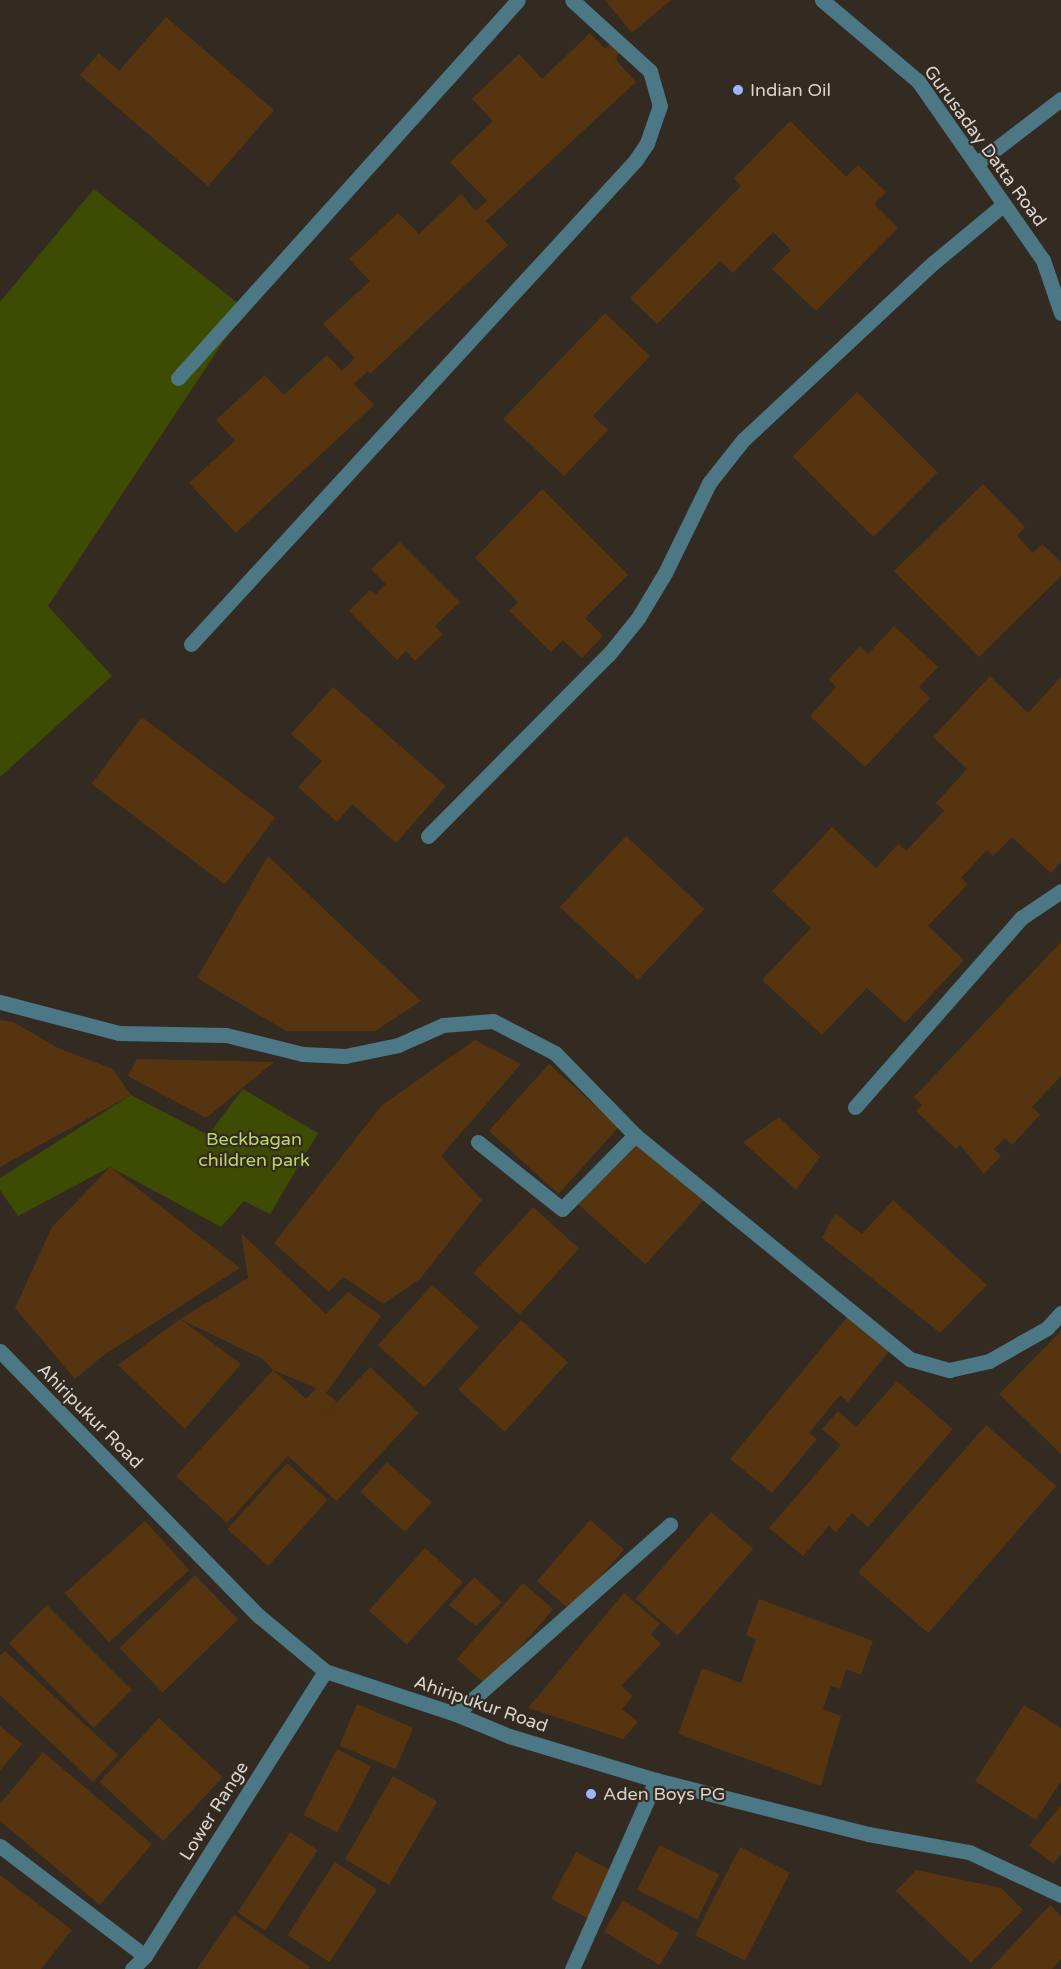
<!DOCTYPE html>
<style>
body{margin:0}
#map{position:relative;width:1061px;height:1969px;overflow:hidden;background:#332a21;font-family:"Varela Round",sans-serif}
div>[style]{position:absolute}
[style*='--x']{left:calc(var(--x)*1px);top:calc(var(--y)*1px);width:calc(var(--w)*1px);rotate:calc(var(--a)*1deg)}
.green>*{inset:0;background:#3e4c03}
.building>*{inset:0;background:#573410;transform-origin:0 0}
.minor>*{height:15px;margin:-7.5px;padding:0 7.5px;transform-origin:7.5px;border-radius:7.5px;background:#4c7885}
.dots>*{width:16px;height:16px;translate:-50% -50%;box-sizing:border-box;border:3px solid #332a21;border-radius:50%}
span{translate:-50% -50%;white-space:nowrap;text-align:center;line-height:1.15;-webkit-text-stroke:4.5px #332a21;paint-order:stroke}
.poi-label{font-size:18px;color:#dad4cf}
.left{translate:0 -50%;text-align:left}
.street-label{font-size:18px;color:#dad4cf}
.park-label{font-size:18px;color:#bcd864}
</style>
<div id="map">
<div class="green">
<i style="clip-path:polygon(94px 189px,245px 309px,48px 606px,112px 676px,0 777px,0 302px)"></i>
<i style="clip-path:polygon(243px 1089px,318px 1133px,270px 1214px,244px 1201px,221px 1227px,110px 1167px,18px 1216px,0 1190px,0 1178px,131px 1095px,208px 1135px)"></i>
</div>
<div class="building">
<i style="clip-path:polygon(605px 0,671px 0,632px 33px)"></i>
<i style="clip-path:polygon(166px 17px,274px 110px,208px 186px,80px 75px,99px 53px,119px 71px)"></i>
<i style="clip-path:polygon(590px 33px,605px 49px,610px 44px,620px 53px,615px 59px,636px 82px,486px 221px,508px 245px,370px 374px,368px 371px,354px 384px,374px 405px,236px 533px,189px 483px,235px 441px,216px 420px,265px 375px,284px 395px,327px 355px,342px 371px,355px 358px,323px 324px,370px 281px,349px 259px,398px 213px,419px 234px,461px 194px,476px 211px,487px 201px,450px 162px,493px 121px,472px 99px,519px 54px,542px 79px)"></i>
<i style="clip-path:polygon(790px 121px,846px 177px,858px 165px,886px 192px,874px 204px,898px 228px,816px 311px,772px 269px,791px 250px,773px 232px,733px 273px,720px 261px,657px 324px,630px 298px,741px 186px,734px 178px)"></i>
<i style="clip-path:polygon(605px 313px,650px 356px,593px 416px,608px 430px,564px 476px,503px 419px)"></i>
<i style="left:857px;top:392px;width:114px;height:91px;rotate:45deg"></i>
<i style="clip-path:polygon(983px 484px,1025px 527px,1017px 536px,1033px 553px,1042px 544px,1061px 562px,1061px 576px,979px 657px,894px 571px)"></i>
<i style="clip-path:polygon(542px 489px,628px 575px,585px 618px,603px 636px,582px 658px,563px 640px,551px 652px,509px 611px,518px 602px,475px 558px)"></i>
<i style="clip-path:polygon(400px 542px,460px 602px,435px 626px,443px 634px,415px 661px,406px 651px,397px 660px,349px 611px,370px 590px,375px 595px,386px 584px,371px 569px)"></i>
<i style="clip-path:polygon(894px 626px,938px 667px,919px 687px,930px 698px,865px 767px,810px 716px,836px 687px,829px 679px,860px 646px,868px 654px)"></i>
<i style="clip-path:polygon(990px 676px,1028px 713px,1061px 677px,1061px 862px,1051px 873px,1012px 837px,993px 856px,987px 850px,961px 878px,968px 884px,928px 926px,964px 960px,905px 1023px,867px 988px,822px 1035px,762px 980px,811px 928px,772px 891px,832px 827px,876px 868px,898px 844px,906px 851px,944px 811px,936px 803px,967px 769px,933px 737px)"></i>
<i style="clip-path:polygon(333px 687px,446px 786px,396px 843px,352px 804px,337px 822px,298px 787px,322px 761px,291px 734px)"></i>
<i style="left:142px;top:717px;width:167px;height:84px;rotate:37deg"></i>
<i style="left:626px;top:836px;width:107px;height:97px;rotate:43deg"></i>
<i style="clip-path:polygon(268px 856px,421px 1001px,375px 1031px,286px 1031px,197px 978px)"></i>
<i style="clip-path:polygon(1061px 942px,1061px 1076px,1032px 1107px,1040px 1115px,1012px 1145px,1005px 1138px,994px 1149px,1001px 1156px,984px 1174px,960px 1145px,956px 1149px,916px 1111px,922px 1105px,914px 1097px)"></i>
<i style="clip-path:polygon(0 1020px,13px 1022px,58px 1048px,113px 1069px,131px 1095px,0 1167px)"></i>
<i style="clip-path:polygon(475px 1040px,521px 1064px,441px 1156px,482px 1200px,420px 1279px,383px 1304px,343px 1277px,329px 1292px,274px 1243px,382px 1105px)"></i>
<i style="clip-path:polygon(137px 1059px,274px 1062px,206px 1118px,128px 1076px)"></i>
<i style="left:549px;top:1064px;width:94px;height:90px;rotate:42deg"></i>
<i style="clip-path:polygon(779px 1117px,820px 1157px,796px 1190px,743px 1142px)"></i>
<i style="left:636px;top:1139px;width:91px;height:87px;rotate:42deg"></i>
<i style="clip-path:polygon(110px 1167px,240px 1268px,104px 1355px,75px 1379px,15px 1308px,52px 1227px)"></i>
<i style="clip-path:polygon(893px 1200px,987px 1285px,940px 1333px,822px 1238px,835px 1213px,862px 1234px)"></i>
<i style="left:533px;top:1207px;width:62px;height:89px;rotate:42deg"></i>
<i style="clip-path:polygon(evenodd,241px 1233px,326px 1314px,348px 1292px,381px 1316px,326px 1393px,337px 1402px,227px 1523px,176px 1476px,273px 1370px,263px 1359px,180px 1319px,248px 1278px,241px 1233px,273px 1370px,316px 1388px,306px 1399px,273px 1370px)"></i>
<i style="left:432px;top:1285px;width:63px;height:81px;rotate:42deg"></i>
<i style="clip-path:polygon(848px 1316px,890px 1350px,848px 1402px,840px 1395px,809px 1433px,817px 1439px,772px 1493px,730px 1459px)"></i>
<i style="clip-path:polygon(180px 1319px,241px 1364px,185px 1429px,118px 1365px)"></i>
<i style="left:521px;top:1320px;width:63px;height:94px;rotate:42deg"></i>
<i style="clip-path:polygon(1061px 1331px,1061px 1454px,999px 1394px)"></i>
<i style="left:370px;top:1367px;width:67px;height:121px;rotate:43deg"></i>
<i style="clip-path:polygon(897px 1381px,953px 1429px,868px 1527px,852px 1513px,836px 1532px,829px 1526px,803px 1556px,769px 1528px,841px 1445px,822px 1429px,838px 1411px,856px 1427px)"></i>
<i style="left:986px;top:1425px;width:93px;height:195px;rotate:41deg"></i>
<i style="left:387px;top:1462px;width:60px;height:40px;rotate:42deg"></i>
<i style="left:287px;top:1463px;width:55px;height:89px;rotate:42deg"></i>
<i style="left:711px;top:1512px;width:56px;height:115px;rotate:41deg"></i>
<i style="left:590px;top:1520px;width:45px;height:81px;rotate:41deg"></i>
<i style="left:145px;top:1521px;width:66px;height:108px;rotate:48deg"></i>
<i style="left:425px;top:1548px;width:51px;height:84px;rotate:42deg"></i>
<i style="left:195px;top:1575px;width:62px;height:105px;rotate:46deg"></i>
<i style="clip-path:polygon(474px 1577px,502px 1602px,476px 1626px,449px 1605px)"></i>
<i style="left:523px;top:1583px;width:40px;height:101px;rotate:41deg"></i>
<i style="clip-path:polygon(624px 1593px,660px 1624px,651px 1634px,661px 1644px,621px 1686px,633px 1696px,622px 1709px,638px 1722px,623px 1739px,528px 1708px)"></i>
<i style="clip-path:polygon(759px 1599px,873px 1641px,861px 1675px,846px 1669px,840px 1689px,831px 1686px,823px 1709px,841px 1716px,821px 1786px,678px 1734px,702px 1668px,741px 1683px,756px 1639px,746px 1635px)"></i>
<i style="left:47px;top:1605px;width:120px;height:54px;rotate:45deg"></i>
<i style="clip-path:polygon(5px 1651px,118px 1755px,93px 1782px,0 1695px,0 1656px)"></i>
<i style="left:357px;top:1704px;width:61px;height:45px;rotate:23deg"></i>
<i style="clip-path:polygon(1024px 1705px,1061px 1728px,1061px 1781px,1036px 1820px,975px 1781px)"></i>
<i style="left:159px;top:1718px;width:87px;height:87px;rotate:43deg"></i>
<i style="clip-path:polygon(0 1726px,22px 1744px,0 1771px)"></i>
<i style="left:337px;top:1749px;width:38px;height:74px;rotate:27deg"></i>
<i style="clip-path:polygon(43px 1752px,152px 1844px,100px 1905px,0 1821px,0 1804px)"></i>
<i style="left:393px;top:1776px;width:51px;height:96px;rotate:30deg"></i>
<i style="clip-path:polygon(1061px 1805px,1061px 1854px,1053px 1864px,1029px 1845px)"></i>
<i style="left:290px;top:1832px;width:33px;height:96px;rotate:33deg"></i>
<i style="left:659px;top:1845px;width:67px;height:50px;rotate:26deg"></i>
<i style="left:740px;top:1847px;width:56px;height:99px;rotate:27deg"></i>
<i style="left:576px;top:1852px;width:44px;height:53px;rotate:28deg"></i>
<i style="left:335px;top:1862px;width:50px;height:87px;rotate:33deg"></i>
<i style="clip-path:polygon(916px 1870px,1001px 1888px,1023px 1910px,971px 1963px,896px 1891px)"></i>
<i style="clip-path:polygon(0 1875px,72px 1930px,41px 1969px,0 1969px)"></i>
<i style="left:623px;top:1900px;width:65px;height:37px;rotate:31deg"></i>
<i style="clip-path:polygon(1050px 1905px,1061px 1916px,1061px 1959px,1052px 1969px,990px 1969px)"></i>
<i style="clip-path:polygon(234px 1915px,310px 1967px,308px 1969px,197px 1969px)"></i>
</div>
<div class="minor">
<i style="--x:822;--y:0;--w:126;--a:40.2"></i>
<i style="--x:918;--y:81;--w:218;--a:55.1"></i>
<i style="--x:1043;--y:260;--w:56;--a:71.2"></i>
<i style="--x:976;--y:164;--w:107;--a:-37.4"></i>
<i style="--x:178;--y:378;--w:508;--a:-48.03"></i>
<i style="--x:191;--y:644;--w:656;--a:-47.41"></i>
<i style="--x:635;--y:161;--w:22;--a:-56"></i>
<i style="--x:647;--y:143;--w:39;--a:-71"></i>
<i style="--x:660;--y:106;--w:36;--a:-106"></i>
<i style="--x:650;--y:71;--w:105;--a:-137.7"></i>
<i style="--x:428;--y:836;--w:257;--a:-45.2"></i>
<i style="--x:609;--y:654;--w:46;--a:-51.1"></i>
<i style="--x:638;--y:618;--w:52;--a:-59"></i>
<i style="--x:665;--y:573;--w:100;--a:-63.9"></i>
<i style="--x:709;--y:483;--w:55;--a:-51.7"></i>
<i style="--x:743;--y:440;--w:260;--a:-43"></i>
<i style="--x:933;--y:263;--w:92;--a:-39.7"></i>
<i style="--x:0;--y:1002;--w:123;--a:14.6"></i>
<i style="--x:119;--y:1033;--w:107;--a:1.1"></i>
<i style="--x:226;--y:1035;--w:79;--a:13.9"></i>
<i style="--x:303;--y:1054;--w:42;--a:2.7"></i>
<i style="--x:345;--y:1056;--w:54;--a:-11.7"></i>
<i style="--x:398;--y:1045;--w:49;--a:-24"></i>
<i style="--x:443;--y:1025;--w:50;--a:-4.6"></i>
<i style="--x:493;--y:1021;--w:70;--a:27.3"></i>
<i style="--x:555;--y:1053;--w:115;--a:45.7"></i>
<i style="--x:635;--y:1135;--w:355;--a:39.2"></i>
<i style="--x:910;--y:1359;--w:41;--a:15.8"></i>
<i style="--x:949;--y:1370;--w:41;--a:-12.7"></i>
<i style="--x:989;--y:1361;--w:67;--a:-29.6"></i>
<i style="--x:1047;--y:1328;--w:21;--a:-47"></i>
<i style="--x:855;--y:1107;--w:252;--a:-48.7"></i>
<i style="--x:1021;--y:918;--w:48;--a:-34"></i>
<i style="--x:478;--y:1142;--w:107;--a:38.6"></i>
<i style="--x:562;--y:1209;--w:104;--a:-45.4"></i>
<i style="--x:0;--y:1351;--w:371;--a:45.7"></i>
<i style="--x:259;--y:1616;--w:86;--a:39.8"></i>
<i style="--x:325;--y:1671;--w:138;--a:18.2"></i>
<i style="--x:456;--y:1714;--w:57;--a:22.5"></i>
<i style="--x:509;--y:1736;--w:153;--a:16.7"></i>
<i style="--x:656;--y:1780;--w:219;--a:14.3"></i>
<i style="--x:868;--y:1834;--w:103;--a:10.1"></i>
<i style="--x:969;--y:1852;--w:102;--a:25.1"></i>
<i style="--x:456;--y:1714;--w:286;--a:-41.5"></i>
<i style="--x:0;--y:1846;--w:182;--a:37.2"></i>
<i style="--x:132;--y:1969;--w:18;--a:-45"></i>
<i style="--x:145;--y:1956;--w:337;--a:-57.7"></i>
<i style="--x:572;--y:1969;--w:207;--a:-66"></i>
</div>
<div class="dots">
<i style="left:738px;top:90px;background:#9eb4fd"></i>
<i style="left:591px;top:1794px;background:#9eb4fd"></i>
</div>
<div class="poi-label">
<span class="left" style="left:750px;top:90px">Indian Oil</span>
<span class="left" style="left:603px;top:1794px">Aden Boys PG</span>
</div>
<div class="street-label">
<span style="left:985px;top:146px;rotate:54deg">Gurusaday Datta Road</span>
<span style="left:90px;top:1416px;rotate:45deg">Ahiripukur Road</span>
<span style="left:481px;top:1704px;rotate:19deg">Ahiripukur Road</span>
<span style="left:214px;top:1811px;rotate:-58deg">Lower Range</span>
</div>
<div class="park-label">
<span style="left:254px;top:1150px">Beckbagan<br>children park</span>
</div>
</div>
